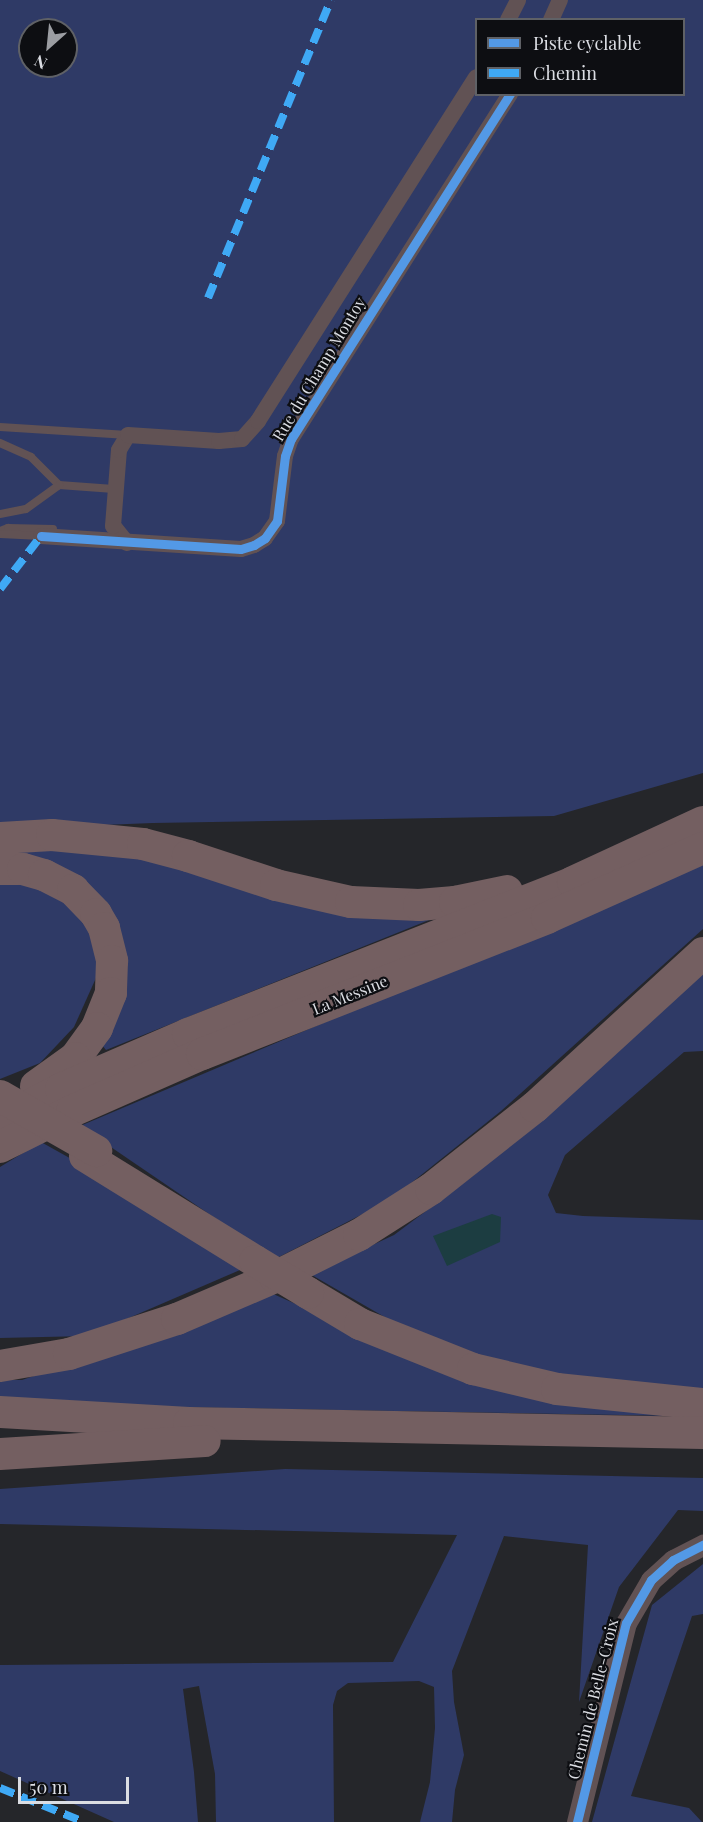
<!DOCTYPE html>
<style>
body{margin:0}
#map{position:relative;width:703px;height:1822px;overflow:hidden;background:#25262a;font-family:"Playfair Display",serif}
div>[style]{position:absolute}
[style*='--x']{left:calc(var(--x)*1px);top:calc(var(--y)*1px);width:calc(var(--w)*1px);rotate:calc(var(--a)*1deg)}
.green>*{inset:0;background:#2f3a66}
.water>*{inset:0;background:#1c3d41}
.service>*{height:8px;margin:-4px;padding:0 4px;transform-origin:4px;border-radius:4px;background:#615254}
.minor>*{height:16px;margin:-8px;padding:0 8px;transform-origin:8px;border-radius:8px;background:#615254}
.tertiary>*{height:21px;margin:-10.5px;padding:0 10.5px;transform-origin:10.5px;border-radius:10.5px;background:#615254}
.motorway>*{height:32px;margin:-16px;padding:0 16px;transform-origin:16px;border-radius:16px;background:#745f61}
.motorway-bridge>*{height:32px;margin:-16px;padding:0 16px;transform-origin:16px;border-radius:16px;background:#745f61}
.quiet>*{height:8px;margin-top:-4px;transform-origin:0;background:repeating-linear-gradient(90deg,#3fa9f5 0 15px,transparent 0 23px)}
.cycleway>*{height:9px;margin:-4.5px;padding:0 4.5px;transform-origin:4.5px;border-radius:4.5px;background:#5399e6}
span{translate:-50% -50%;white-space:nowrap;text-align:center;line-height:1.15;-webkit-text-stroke:4.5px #0d0e12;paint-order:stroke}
.street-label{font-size:16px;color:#dbdde3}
.legend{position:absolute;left:475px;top:18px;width:210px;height:78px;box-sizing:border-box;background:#0d0e12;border:2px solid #5f6166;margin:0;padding:8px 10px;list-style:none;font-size:18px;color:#dbdde3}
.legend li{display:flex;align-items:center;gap:12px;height:30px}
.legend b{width:30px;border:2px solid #5f6166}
.north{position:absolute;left:18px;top:18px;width:60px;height:60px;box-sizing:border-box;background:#0d0e12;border:2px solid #5f6166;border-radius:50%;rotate:207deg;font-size:16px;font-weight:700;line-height:24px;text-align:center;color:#dbdde3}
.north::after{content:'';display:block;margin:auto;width:21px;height:27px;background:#9b9da2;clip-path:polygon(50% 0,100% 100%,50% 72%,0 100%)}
.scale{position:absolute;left:18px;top:1777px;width:111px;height:27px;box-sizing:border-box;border:3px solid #dbdde3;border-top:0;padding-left:8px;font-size:18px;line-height:21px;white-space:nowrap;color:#dbdde3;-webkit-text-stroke:4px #0d0e12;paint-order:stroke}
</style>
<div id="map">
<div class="green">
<i style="clip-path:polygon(evenodd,0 0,703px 0,703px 773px,554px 816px,153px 823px,0 829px,0 0,476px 20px,684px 20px,684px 94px,476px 94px,476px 20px,0 0,30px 30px,66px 30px,66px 66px,30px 66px,30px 30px)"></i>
<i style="clip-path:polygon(64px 845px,449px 912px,106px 1050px,97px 1039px,111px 923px,9px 859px,0 849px)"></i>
<i style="clip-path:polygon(703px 862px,703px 929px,501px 1111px,390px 1200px,275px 1259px,80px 1126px)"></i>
<i style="clip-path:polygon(0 880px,46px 886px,88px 922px,100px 969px,74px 1027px,40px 1063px,0 1079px)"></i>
<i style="clip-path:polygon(703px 969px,703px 1051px,684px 1052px,565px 1155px,548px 1195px,556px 1213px,583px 1216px,703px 1220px,703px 1394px,663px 1393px,535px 1370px,467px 1353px,402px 1327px,310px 1274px,394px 1235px,474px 1175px)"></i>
<i style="clip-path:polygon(41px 1142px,109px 1180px,240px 1270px,87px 1336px,0 1338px,0 1167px)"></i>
<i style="clip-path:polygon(271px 1293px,422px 1360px,677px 1416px,61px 1405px,0 1400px,0 1380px,22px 1380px)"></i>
<i style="clip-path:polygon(285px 1469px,703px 1478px,703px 1511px,678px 1510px,619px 1587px,579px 1702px,588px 1545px,504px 1536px,452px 1671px,454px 1702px,464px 1755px,455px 1790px,452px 1822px,420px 1822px,430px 1782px,435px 1728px,434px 1687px,419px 1681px,348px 1683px,337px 1691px,333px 1705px,334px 1822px,216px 1822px,215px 1774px,199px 1686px,183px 1689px,194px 1772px,198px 1822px,114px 1822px,0 1771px,0 1665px,393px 1662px,457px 1535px,0 1524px,0 1489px)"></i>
<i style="clip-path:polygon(703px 1564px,703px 1614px,692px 1616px,631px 1796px,689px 1808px,702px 1822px,592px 1822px,652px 1605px)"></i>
</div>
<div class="water">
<i style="clip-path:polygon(492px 1214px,501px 1217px,500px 1242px,447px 1266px,433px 1236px)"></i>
</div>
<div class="service">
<i style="--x:0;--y:427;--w:128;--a:3.6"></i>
<i style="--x:0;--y:443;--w:34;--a:24"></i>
<i style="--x:31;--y:457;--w:40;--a:45"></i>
<i style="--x:59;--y:485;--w:55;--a:4.2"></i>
<i style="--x:0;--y:514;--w:26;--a:-11"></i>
<i style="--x:26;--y:509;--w:41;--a:-36"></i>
<i style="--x:0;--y:531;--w:9;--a:-21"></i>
<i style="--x:8;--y:528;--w:45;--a:1.3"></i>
<i style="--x:0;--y:534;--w:41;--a:2.8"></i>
</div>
<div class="minor">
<i style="--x:508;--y:20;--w:22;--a:-63"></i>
<i style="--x:551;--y:20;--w:22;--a:-66"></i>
<i style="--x:41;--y:536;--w:200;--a:3.7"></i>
<i style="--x:241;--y:549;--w:14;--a:-17"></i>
<i style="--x:254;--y:545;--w:13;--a:-32"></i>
<i style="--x:265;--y:538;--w:21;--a:-55"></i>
<i style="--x:277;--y:521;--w:65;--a:-83"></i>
<i style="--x:285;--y:456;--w:18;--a:-71"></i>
<i style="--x:291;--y:439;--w:409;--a:-57.6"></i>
<i style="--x:127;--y:543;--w:22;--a:-129"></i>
<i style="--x:113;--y:526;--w:76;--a:-85.5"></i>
<i style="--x:119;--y:450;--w:17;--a:-59"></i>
<i style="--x:128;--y:435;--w:91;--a:3.8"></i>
<i style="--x:219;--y:441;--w:23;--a:-5"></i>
<i style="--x:242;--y:439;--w:24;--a:-48"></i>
<i style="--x:258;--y:421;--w:407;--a:-57.6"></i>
</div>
<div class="tertiary">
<i style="--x:577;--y:1822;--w:205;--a:-76.2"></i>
<i style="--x:626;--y:1623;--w:50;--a:-59.8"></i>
<i style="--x:651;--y:1580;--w:30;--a:-42"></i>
<i style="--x:673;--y:1560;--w:34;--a:-27"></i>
</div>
<div class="motorway">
<i style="--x:0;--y:838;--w:52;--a:-3.3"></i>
<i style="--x:52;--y:835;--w:91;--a:5.6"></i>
<i style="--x:143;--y:844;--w:47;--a:14.9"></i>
<i style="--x:188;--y:856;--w:93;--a:18.2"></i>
<i style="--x:276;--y:885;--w:77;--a:12.8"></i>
<i style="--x:351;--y:902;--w:68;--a:2.5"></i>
<i style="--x:419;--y:905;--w:36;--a:-5"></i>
<i style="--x:455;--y:902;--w:53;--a:-11.9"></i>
<i style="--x:0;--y:869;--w:23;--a:0"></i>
<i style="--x:23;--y:869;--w:22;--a:16"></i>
<i style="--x:44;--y:875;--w:33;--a:27"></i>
<i style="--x:73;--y:890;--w:33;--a:46"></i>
<i style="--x:96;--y:914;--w:16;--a:60"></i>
<i style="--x:104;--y:928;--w:34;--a:76"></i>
<i style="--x:112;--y:961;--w:32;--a:92"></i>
<i style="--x:111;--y:993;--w:38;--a:112"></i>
<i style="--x:97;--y:1028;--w:37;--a:126"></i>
<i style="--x:75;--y:1058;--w:48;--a:144.3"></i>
<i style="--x:0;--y:1121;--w:69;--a:-27.7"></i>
<i style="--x:61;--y:1089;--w:138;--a:-23.4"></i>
<i style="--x:188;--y:1034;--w:414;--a:-21.5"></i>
<i style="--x:573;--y:882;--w:143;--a:-24.8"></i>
<i style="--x:0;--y:1147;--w:80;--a:-26.6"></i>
<i style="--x:72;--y:1111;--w:142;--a:-23.7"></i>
<i style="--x:202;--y:1054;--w:371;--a:-21.5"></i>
<i style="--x:547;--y:918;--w:171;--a:-24.2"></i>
<i style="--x:85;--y:1156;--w:200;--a:31.7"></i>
<i style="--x:308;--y:1293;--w:61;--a:30.8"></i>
<i style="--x:360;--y:1324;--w:122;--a:21.7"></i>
<i style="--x:473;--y:1369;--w:86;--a:13.4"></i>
<i style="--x:557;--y:1389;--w:147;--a:5.9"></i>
<i style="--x:0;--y:1366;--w:70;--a:-9.9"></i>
<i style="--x:69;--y:1354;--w:114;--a:-18"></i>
<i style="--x:177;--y:1319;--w:107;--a:-23.2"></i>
<i style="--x:275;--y:1277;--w:94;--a:-26.6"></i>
<i style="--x:359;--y:1235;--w:85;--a:-32.6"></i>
<i style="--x:431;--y:1189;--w:132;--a:-38.3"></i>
<i style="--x:535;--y:1107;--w:228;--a:-42.5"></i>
<i style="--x:0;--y:1412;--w:189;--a:3.3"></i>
<i style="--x:189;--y:1423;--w:514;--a:1.11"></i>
<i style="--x:0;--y:1454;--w:205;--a:-3.6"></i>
</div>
<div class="motorway-bridge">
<i style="--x:0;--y:1096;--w:111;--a:29.8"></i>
<i style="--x:255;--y:1261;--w:62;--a:31.1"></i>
</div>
<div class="quiet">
<i style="--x:208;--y:298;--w:322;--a:-67.6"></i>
<i style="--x:0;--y:589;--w:67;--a:-52.3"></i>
<i style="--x:0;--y:1788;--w:91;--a:22"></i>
</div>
<div class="cycleway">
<i style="--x:41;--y:536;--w:200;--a:3.7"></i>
<i style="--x:241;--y:549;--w:14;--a:-17"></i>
<i style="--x:254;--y:545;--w:13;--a:-32"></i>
<i style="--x:265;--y:538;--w:21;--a:-55"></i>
<i style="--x:277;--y:521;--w:65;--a:-83"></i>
<i style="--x:285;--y:456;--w:18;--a:-71"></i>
<i style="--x:291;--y:439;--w:409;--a:-57.6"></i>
<i style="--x:577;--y:1822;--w:205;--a:-76.2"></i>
<i style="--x:626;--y:1623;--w:50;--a:-59.8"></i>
<i style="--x:651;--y:1580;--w:30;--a:-42"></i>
<i style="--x:673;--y:1560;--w:34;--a:-27"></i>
</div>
<div class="street-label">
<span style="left:319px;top:369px;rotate:-59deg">Rue du Champ Montoy</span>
<span style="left:350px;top:995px;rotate:-22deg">La Messine</span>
<span style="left:593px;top:1699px;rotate:-76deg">Chemin de Belle-Croix</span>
</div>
<ul class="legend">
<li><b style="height:8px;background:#5399e6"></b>Piste cyclable</li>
<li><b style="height:8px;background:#3fa9f5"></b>Chemin</li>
</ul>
<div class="north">N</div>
<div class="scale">50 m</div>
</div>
